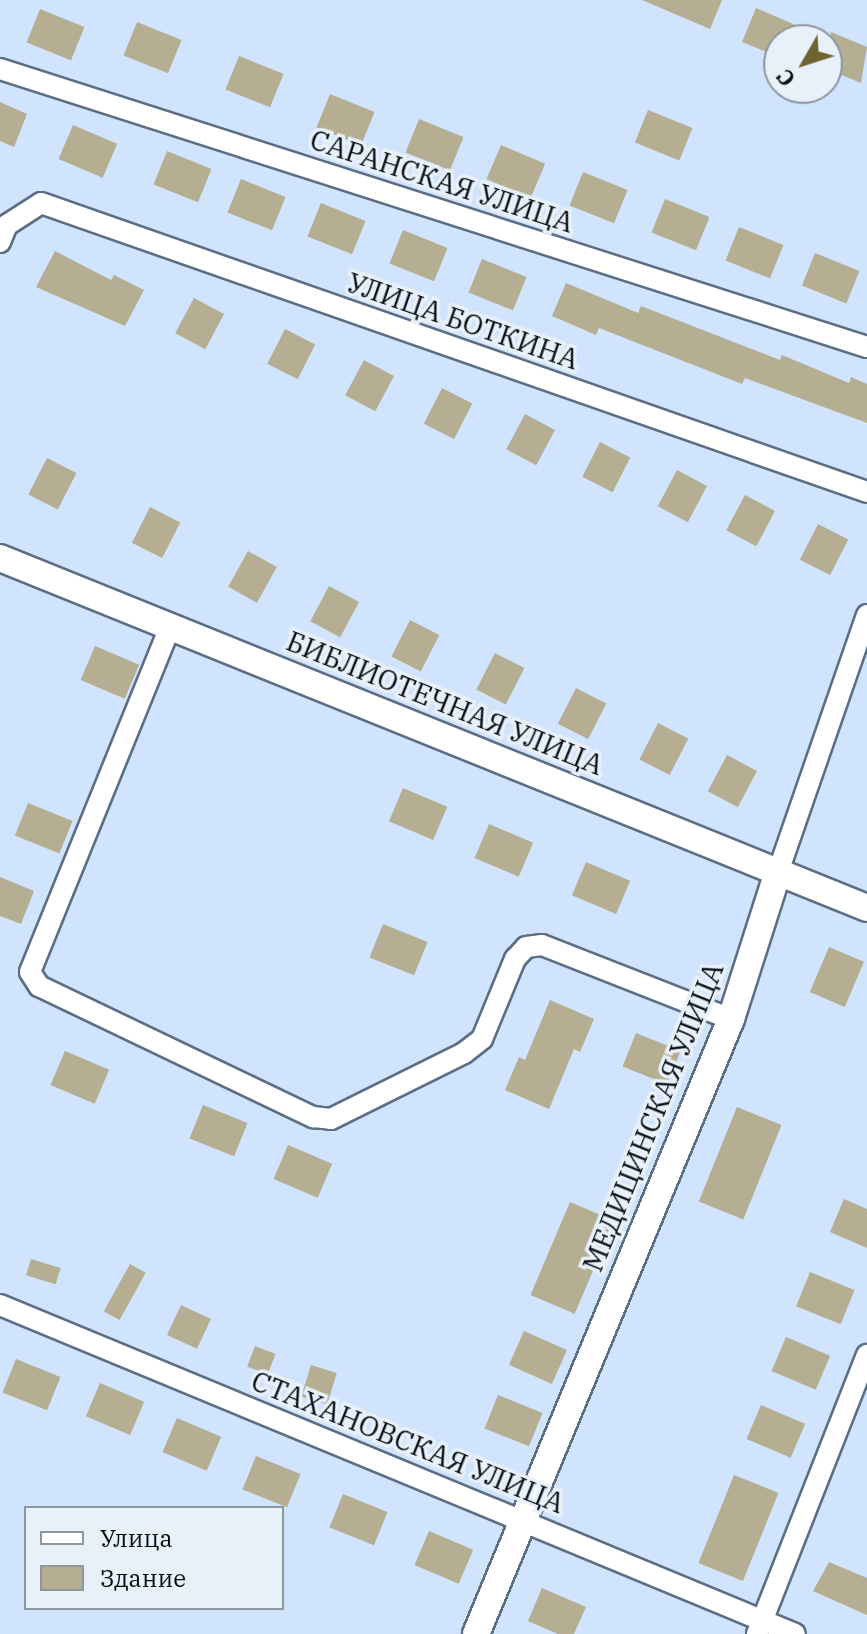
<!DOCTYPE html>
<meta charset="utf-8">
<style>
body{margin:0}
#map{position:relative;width:867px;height:1634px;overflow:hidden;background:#d0e4fd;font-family:"IBM Plex Serif",serif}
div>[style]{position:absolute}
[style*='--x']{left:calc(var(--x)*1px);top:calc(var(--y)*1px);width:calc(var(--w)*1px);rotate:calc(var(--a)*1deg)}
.building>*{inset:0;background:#b5ae92;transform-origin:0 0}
.roads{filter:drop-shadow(2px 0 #5c6e84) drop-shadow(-2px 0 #5c6e84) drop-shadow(0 2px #5c6e84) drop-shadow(0 -2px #5c6e84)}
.minor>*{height:20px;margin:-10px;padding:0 10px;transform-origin:10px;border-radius:10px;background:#fff}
.tertiary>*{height:26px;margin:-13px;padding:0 13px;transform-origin:13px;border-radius:13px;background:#fff}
span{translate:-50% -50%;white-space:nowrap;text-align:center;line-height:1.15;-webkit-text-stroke:7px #e8f0fa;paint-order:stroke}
.street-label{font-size:28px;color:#070e15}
.legend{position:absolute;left:24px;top:1506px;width:260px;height:104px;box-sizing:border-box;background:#e8f0fa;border:2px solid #8e969e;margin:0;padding:10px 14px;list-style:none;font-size:24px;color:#070e15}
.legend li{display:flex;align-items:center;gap:16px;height:40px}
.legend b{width:40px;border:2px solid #8e969e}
.north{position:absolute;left:763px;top:24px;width:80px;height:80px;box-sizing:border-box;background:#e8f0fa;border:2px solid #8e969e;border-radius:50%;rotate:231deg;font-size:22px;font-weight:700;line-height:32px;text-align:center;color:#070e15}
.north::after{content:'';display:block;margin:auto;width:28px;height:36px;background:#6f6330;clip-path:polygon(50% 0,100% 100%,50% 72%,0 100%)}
</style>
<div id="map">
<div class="building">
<i style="clip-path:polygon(642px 0,722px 0,710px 29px)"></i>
<i style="clip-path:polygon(756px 8px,800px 27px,795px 40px,779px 40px,779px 57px,742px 42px)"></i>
<i style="left:40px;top:9px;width:48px;height:36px;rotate:22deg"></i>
<i style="left:137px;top:22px;width:48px;height:36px;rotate:22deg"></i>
<i style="clip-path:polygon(831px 32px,867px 47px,861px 83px,827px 69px)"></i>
<i style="left:239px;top:56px;width:48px;height:36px;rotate:22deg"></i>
<i style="left:330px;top:94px;width:48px;height:36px;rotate:22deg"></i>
<i style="clip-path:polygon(0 102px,27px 114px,14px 147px,0 141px)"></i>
<i style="left:648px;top:110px;width:48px;height:35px;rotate:22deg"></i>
<i style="left:419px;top:119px;width:48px;height:36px;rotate:22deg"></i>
<i style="left:73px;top:125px;width:48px;height:37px;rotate:23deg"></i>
<i style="left:501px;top:145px;width:48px;height:37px;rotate:23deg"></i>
<i style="left:167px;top:151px;width:48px;height:36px;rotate:22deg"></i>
<i style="left:583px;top:172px;width:48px;height:36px;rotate:22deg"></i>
<i style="left:241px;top:179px;width:48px;height:36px;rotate:22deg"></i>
<i style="left:665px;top:199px;width:48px;height:36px;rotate:22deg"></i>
<i style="left:321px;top:203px;width:48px;height:36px;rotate:22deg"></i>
<i style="left:739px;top:227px;width:48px;height:36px;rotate:22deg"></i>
<i style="left:403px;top:230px;width:48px;height:36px;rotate:22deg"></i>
<i style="clip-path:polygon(55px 251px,111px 280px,114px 275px,144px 290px,125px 326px,36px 287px)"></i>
<i style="left:815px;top:253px;width:48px;height:35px;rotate:22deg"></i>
<i style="left:482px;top:259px;width:48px;height:36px;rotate:22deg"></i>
<i style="clip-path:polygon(566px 283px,638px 313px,641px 306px,780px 360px,782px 355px,849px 383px,851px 377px,867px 384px,867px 423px,745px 378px,742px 384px,599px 328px,596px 335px,552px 316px)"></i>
<i style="left:194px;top:298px;width:34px;height:40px;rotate:28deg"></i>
<i style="left:285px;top:329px;width:34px;height:39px;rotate:27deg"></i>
<i style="left:364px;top:360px;width:34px;height:40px;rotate:28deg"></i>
<i style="left:442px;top:388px;width:34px;height:40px;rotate:27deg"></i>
<i style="left:525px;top:414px;width:34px;height:40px;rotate:28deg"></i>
<i style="left:600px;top:442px;width:34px;height:39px;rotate:27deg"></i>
<i style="left:47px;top:458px;width:33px;height:41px;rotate:27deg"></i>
<i style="left:677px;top:470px;width:34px;height:41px;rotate:28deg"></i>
<i style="left:745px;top:495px;width:34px;height:40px;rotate:28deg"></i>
<i style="left:150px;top:507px;width:34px;height:40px;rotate:27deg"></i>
<i style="left:818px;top:524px;width:34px;height:40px;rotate:27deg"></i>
<i style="left:248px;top:551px;width:33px;height:41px;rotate:29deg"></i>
<i style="left:329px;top:586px;width:34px;height:40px;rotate:28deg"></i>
<i style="left:410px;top:620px;width:33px;height:41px;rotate:27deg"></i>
<i style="left:95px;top:646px;width:48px;height:37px;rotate:23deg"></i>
<i style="left:495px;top:653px;width:33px;height:41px;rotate:27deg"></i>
<i style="left:576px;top:688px;width:34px;height:40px;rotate:27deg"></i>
<i style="left:658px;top:723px;width:34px;height:41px;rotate:27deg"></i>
<i style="left:727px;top:755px;width:34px;height:41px;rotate:28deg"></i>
<i style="left:403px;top:788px;width:48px;height:36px;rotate:23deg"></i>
<i style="left:28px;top:803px;width:48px;height:35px;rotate:22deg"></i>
<i style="left:489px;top:824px;width:48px;height:37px;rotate:23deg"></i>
<i style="left:586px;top:862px;width:48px;height:36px;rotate:23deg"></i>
<i style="clip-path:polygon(0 877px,34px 891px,21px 924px,0 916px)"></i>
<i style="left:383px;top:924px;width:48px;height:36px;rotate:22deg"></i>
<i style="left:829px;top:947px;width:38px;height:49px;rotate:23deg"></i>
<i style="clip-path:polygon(550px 1000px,594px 1019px,580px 1052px,574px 1049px,549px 1109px,505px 1090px,519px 1057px,525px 1060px)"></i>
<i style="left:636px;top:1033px;width:48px;height:36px;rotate:22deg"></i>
<i style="left:65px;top:1051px;width:48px;height:37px;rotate:23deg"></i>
<i style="left:203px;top:1105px;width:48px;height:36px;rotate:22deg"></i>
<i style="left:737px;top:1107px;width:48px;height:102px;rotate:22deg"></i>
<i style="left:288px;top:1145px;width:48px;height:37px;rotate:23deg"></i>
<i style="clip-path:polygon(844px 1199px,867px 1209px,867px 1248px,830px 1232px)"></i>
<i style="left:570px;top:1202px;width:48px;height:101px;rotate:23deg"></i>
<i style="left:31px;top:1259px;width:31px;height:17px;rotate:17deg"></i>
<i style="left:130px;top:1264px;width:18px;height:54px;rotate:29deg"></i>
<i style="left:810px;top:1272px;width:48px;height:37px;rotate:22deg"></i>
<i style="left:181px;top:1305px;width:33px;height:33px;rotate:25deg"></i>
<i style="left:524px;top:1331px;width:47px;height:37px;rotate:24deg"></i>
<i style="left:786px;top:1337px;width:48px;height:37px;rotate:23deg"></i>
<i style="left:255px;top:1346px;width:22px;height:22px;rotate:21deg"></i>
<i style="left:16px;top:1359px;width:48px;height:36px;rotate:22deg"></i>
<i style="left:311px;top:1365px;width:27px;height:33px;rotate:17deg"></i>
<i style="left:100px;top:1383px;width:48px;height:36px;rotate:23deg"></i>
<i style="left:498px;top:1395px;width:48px;height:36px;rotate:22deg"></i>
<i style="left:761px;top:1405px;width:48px;height:37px;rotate:23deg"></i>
<i style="left:177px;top:1418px;width:48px;height:37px;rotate:23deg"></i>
<i style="left:256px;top:1456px;width:48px;height:36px;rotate:22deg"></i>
<i style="left:734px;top:1475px;width:48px;height:95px;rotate:22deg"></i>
<i style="left:343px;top:1494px;width:48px;height:36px;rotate:22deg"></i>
<i style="left:429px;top:1531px;width:48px;height:37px;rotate:23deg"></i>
<i style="clip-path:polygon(829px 1562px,867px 1578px,867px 1615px,813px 1591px)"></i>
<i style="clip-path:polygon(542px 1588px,586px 1607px,574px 1634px,558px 1634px,528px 1621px)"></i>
</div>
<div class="roads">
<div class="minor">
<i style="--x:0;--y:69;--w:910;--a:17.78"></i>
<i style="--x:0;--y:242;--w:18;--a:-68"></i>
<i style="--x:7;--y:225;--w:40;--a:-32.9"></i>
<i style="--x:41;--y:203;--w:875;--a:19.28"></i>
<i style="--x:170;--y:627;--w:372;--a:112.1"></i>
<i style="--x:30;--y:972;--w:17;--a:57"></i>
<i style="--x:39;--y:986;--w:304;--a:25.6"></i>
<i style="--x:313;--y:1117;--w:18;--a:6"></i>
<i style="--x:331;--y:1119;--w:148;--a:-26.4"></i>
<i style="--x:464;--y:1053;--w:23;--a:-38"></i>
<i style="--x:482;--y:1039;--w:87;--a:-67.6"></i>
<i style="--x:515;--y:959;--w:16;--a:-47"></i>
<i style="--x:526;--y:947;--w:16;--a:-7"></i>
<i style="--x:542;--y:945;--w:203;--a:21.4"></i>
<i style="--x:778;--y:872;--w:272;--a:-70.9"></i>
<i style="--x:0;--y:1305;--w:860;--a:22.48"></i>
<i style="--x:757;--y:1634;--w:300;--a:-68.5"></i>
</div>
<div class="tertiary">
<i style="--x:0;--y:558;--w:935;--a:21.98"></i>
<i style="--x:476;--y:1634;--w:666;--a:-67.48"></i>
<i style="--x:731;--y:1019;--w:154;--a:-72.3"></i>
</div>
</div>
<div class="street-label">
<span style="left:442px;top:181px;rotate:18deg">САРАНСКАЯ УЛИЦА</span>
<span style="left:463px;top:321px;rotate:19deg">УЛИЦА БОТКИНА</span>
<span style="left:445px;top:703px;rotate:22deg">БИБЛИОТЕЧНАЯ УЛИЦА</span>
<span style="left:653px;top:1117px;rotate:-68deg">МЕДИЦИНСКАЯ УЛИЦА</span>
<span style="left:408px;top:1442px;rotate:22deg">СТАХАНОВСКАЯ УЛИЦА</span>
</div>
<ul class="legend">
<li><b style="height:10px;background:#fff"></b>Улица</li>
<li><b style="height:22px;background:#b5ae92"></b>Здание</li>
</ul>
<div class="north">С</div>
</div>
